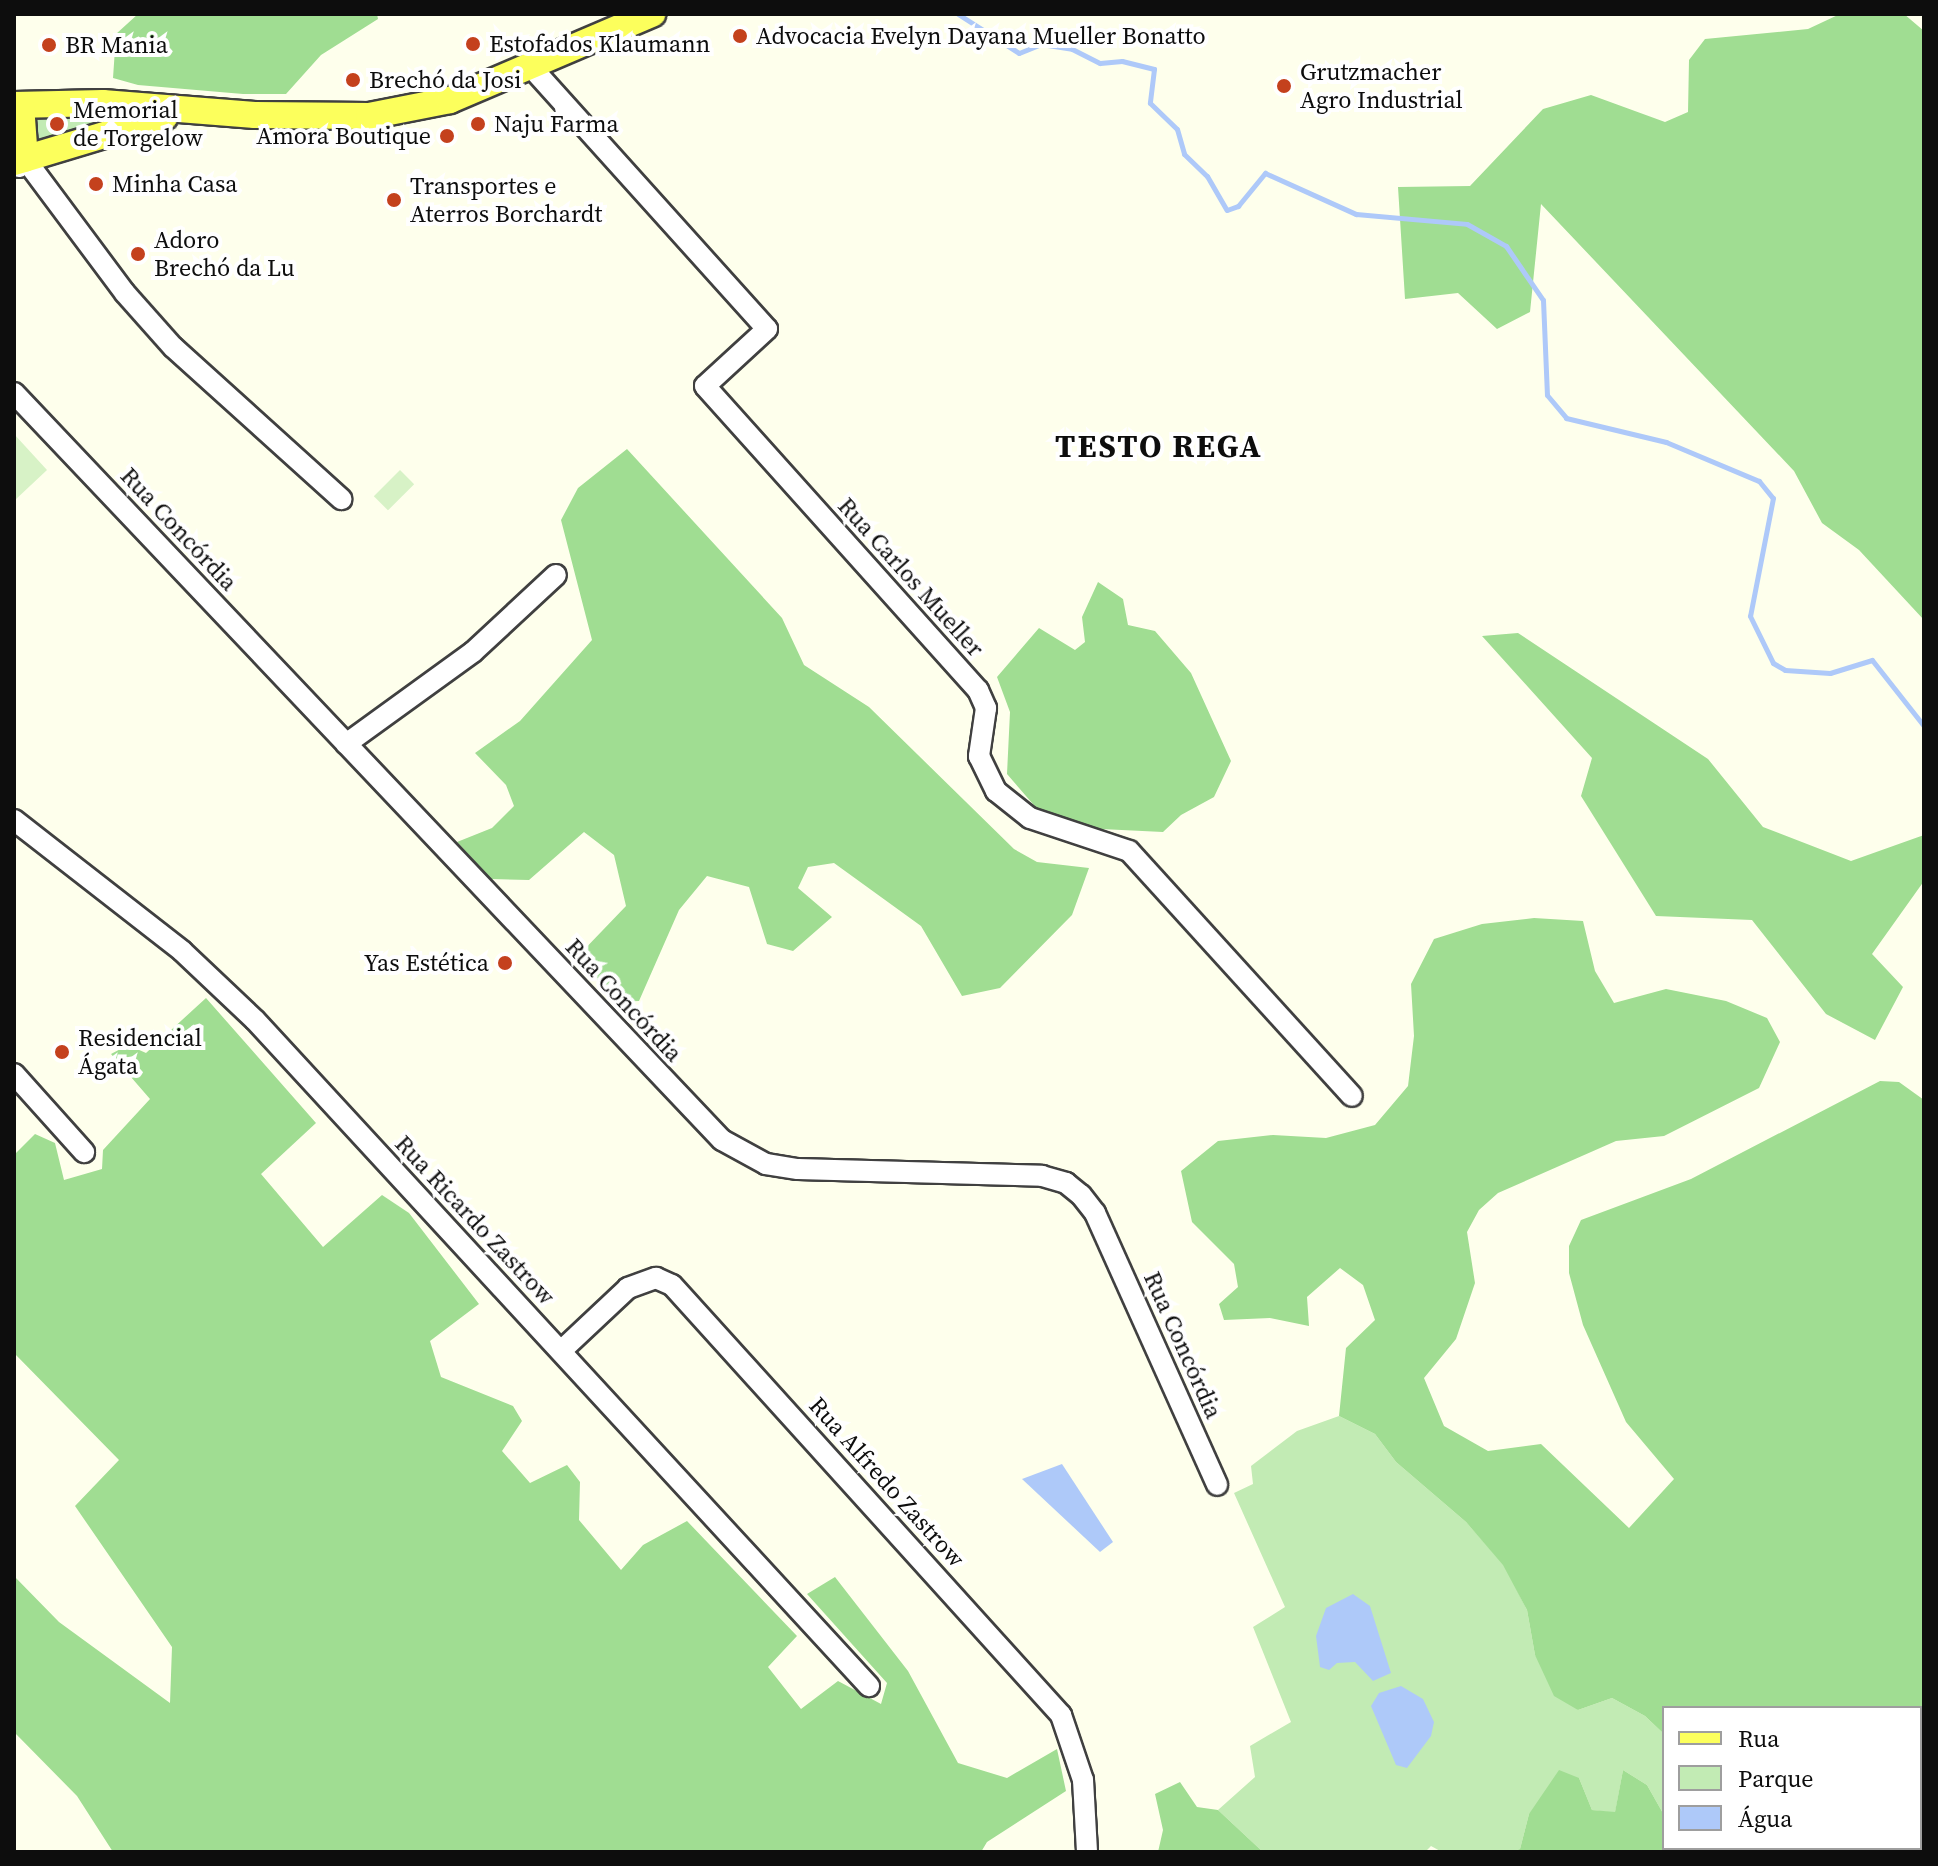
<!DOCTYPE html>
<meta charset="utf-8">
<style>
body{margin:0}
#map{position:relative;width:1938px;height:1866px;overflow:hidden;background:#feffec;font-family:"Source Serif 4",serif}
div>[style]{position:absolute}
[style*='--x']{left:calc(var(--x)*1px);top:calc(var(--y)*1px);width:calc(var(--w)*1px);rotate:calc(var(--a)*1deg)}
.green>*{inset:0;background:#c2ebb4;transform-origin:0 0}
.forest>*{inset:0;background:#a0dd92}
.pitch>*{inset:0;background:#d7f2c6;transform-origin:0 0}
.water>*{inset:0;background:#aec9f9}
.stream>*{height:5px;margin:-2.5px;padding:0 2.5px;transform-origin:2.5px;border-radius:2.5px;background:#aec9f9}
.roads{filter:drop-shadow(2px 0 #404040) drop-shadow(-2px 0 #404040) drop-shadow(0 2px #404040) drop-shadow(0 -2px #404040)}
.minor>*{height:20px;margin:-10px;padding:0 10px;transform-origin:10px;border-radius:10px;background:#fff}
.major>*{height:26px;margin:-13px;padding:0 13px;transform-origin:13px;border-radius:13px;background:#fcff5c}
.dots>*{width:22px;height:22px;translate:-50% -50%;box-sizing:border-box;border:4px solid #fff;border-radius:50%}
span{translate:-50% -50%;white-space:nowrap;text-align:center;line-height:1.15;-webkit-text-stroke:8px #fff;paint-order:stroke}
.poi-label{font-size:24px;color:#0d0d0d}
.left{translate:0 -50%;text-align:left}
.right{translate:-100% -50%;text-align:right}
.street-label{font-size:24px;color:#0d0d0d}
.district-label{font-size:32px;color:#0d0d0d;font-weight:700;letter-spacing:2px}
.frame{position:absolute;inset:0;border:16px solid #0d0d0d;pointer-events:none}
.legend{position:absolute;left:1662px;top:1706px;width:260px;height:144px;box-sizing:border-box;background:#fff;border:2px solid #9e9e9e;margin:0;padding:10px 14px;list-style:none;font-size:24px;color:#0d0d0d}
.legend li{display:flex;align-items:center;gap:16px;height:40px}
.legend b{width:40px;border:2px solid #9e9e9e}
</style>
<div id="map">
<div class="green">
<i style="clip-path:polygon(99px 110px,126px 118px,38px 143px,33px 112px)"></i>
<i style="clip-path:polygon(1339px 1416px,1375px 1434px,1396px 1462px,1466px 1522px,1504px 1565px,1527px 1610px,1535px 1655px,1578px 1710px,1612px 1698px,1645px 1716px,1664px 1734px,1664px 1815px,1647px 1785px,1623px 1770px,1615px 1813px,1592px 1810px,1579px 1778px,1529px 1814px,1520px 1849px,1510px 1852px,1442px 1852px,1431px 1846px,1425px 1852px,1263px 1852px,1218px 1810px,1255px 1777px,1250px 1746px,1291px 1722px,1253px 1627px,1285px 1607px,1234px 1493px,1253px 1484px,1251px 1466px,1297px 1431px)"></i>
<i style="left:1674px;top:1848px;width:74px;height:4px"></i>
</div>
<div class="forest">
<i style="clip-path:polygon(138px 14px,377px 14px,378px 19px,321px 55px,286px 94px,243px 94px,138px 85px,113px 78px,116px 34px)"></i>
<i style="clip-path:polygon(1840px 14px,1904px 14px,1924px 31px,1924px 620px,1859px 550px,1822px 523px,1794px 471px,1541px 204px,1530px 312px,1497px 329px,1458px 293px,1405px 299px,1398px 187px,1470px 186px,1543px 109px,1591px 95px,1665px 122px,1688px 112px,1689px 60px,1705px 39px,1808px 29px)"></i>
<i style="clip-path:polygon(627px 449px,782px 618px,804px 665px,869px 707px,1014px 849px,1037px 862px,1089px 868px,1072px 915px,1000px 988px,962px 996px,921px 926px,834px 863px,808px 867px,798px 888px,832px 917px,793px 951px,767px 944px,749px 887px,707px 876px,679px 910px,639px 1001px,614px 1002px,578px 956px,626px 906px,614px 855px,584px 832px,529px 880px,491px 879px,457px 842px,492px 828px,514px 806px,506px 785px,475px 753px,520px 721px,592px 640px,561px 520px,578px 488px)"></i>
<i style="clip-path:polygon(1098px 582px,1123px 599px,1128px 625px,1155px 631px,1191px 673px,1231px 761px,1214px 797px,1181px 815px,1163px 832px,1101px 829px,1039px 811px,1007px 774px,1010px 712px,997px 677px,1039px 628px,1075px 650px,1085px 642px,1082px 617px)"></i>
<i style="clip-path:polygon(1518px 633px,1708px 759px,1763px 827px,1851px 861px,1924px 835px,1924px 881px,1872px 954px,1903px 987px,1875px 1040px,1826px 1014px,1752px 920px,1656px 916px,1581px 796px,1592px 758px,1482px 636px)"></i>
<i style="clip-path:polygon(1534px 918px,1583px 921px,1595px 971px,1614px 1003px,1666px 989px,1726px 1001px,1767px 1018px,1780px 1042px,1759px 1088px,1664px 1136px,1616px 1141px,1498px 1193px,1479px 1210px,1467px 1232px,1475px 1283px,1456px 1339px,1424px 1378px,1444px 1426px,1488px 1451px,1541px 1444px,1629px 1528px,1674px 1479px,1626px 1422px,1583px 1325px,1569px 1273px,1569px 1246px,1581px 1220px,1691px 1179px,1880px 1081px,1899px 1082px,1924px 1100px,1924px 1780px,1920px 1708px,1664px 1708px,1664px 1734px,1645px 1716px,1612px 1698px,1578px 1710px,1554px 1696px,1535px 1655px,1527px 1610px,1503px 1565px,1466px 1522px,1396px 1462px,1375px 1434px,1339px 1416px,1346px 1348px,1375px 1320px,1363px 1285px,1340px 1268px,1307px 1297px,1309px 1326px,1270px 1318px,1224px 1320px,1219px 1304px,1238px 1287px,1234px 1264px,1192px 1222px,1181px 1171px,1218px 1141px,1273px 1135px,1326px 1138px,1375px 1125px,1408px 1086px,1414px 1036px,1411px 984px,1434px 939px,1482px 924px)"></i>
<i style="clip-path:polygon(206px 998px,316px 1123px,261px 1174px,323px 1247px,382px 1195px,409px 1213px,479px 1304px,430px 1341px,441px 1377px,513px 1406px,522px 1421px,502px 1451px,530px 1483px,567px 1465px,580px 1482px,579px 1520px,621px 1570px,643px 1545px,687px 1521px,797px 1636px,768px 1667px,801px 1709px,838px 1681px,881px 1704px,887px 1683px,807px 1594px,835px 1577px,908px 1671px,958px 1763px,1007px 1778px,1057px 1749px,1066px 1791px,987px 1842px,981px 1852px,113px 1852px,77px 1796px,14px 1732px,14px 1576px,59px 1622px,170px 1703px,172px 1647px,75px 1506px,119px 1460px,14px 1353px,14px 1155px,35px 1134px,55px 1143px,64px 1180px,102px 1169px,103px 1150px,150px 1099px,111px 1054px,128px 1045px,146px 1053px)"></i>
<i style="clip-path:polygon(1559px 1770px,1579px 1778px,1592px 1810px,1615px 1812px,1623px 1770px,1647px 1785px,1664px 1815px,1664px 1848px,1674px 1852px,1510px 1852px,1520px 1849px,1529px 1814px)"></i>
<i style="clip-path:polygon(1180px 1782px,1197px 1807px,1218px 1810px,1263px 1852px,1158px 1852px,1163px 1830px,1155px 1794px)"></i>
<i style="clip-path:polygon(1920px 1816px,1924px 1852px,1748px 1848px,1920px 1848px)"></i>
</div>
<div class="pitch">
<i style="clip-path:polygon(14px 434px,47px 470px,14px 501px)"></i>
<i style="left:400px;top:470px;width:20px;height:37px;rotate:45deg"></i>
</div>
<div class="water">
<i style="clip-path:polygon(1062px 1464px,1113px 1542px,1100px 1552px,1022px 1479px)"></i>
<i style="clip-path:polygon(1353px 1594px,1370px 1606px,1391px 1673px,1373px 1681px,1355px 1662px,1337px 1663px,1329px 1670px,1320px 1667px,1316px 1636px,1326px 1608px)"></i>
<i style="clip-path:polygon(1401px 1686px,1423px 1699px,1434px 1722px,1431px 1736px,1407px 1768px,1396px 1765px,1371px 1706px,1379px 1693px)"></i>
</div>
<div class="stream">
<i style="--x:958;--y:14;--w:72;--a:32.6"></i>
<i style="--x:1019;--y:53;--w:24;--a:-22"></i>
<i style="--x:1041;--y:44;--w:31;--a:9"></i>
<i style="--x:1072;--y:49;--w:31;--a:27"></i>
<i style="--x:1100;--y:63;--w:22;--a:-5"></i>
<i style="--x:1122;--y:61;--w:33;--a:14"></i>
<i style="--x:1154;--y:69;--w:34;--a:97"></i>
<i style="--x:1150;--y:103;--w:37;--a:44"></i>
<i style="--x:1177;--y:129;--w:26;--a:74"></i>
<i style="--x:1184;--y:154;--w:32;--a:44"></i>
<i style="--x:1207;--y:176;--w:39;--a:60"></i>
<i style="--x:1227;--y:210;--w:12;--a:-20"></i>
<i style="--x:1238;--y:206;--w:43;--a:-50.7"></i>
<i style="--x:1265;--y:173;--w:100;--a:24.3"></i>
<i style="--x:1356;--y:214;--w:111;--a:5.1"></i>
<i style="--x:1467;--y:224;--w:45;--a:29.4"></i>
<i style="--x:1506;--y:246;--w:65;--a:55.6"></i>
<i style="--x:1543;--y:300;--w:95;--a:87.6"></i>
<i style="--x:1547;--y:395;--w:30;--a:50"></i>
<i style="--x:1566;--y:418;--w:103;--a:13.5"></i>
<i style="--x:1666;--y:442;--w:101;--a:22.8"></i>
<i style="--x:1759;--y:481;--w:22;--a:51"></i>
<i style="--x:1773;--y:498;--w:120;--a:101"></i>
<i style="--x:1750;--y:616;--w:52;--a:63.9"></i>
<i style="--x:1773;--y:663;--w:14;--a:30"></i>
<i style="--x:1785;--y:670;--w:45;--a:3.8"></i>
<i style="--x:1830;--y:673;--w:44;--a:-17.2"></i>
<i style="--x:1872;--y:660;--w:84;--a:51.8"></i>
</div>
<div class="roads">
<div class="minor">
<i style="--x:532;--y:68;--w:351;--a:48"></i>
<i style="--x:767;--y:329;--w:84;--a:137.4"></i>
<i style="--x:705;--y:386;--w:409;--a:48.1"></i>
<i style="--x:978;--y:690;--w:20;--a:66"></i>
<i style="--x:986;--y:708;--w:49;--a:98.3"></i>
<i style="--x:979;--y:756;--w:39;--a:64"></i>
<i style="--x:996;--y:791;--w:43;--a:38.5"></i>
<i style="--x:1030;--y:818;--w:104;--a:18.4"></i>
<i style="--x:1129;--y:851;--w:331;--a:47.7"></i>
<i style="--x:19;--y:167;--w:10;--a:-53"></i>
<i style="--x:25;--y:159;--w:167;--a:53.3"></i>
<i style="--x:125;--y:293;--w:72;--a:48.4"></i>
<i style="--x:173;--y:347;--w:227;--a:42.1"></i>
<i style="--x:14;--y:393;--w:1029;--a:46.54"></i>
<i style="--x:722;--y:1140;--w:50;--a:28.6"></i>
<i style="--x:766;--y:1164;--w:32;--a:9"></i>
<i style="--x:798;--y:1169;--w:244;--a:1.6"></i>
<i style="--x:1042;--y:1176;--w:25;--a:16"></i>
<i style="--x:1066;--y:1183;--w:19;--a:39"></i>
<i style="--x:1081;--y:1195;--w:23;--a:52"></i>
<i style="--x:1095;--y:1213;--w:298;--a:65.8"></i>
<i style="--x:346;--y:744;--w:157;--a:-35.9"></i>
<i style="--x:473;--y:652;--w:113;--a:-42.9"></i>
<i style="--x:14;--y:820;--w:213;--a:37.9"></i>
<i style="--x:182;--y:951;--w:100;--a:43.4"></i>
<i style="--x:255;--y:1020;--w:906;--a:47.33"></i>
<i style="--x:14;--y:1074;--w:105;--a:48.1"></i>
<i style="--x:561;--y:1351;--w:92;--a:-43.2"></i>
<i style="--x:628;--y:1288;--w:30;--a:-20"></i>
<i style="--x:656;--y:1278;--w:17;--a:24"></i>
<i style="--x:672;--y:1285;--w:580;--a:47.87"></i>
<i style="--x:1061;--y:1715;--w:69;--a:71.3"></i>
<i style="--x:1083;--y:1780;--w:72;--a:86.8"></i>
</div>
<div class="major">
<i style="--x:14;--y:105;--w:89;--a:-1.3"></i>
<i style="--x:103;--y:103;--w:152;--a:4.5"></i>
<i style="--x:255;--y:115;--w:114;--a:0.5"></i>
<i style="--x:369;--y:116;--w:83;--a:-11.2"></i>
<i style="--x:450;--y:100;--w:220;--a:-23.1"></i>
<i style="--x:21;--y:105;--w:54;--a:85.8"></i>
<i style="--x:14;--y:162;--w:157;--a:-16.7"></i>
</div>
</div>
<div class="dots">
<i style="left:740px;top:36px;background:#c4411d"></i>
<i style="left:473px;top:44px;background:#c4411d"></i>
<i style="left:49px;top:45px;background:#c4411d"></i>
<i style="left:353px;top:80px;background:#c4411d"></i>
<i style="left:1284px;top:86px;background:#c4411d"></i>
<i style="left:57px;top:124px;background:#c4411d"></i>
<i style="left:478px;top:124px;background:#c4411d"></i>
<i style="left:447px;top:136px;background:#c4411d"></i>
<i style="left:96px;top:184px;background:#c4411d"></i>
<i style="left:394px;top:200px;background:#c4411d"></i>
<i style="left:138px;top:254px;background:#c4411d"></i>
<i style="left:505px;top:963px;background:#c4411d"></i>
<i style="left:62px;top:1052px;background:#c4411d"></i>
</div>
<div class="poi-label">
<span class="left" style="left:756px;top:36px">Advocacia Evelyn Dayana Mueller Bonatto</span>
<span class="left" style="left:489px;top:44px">Estofados Klaumann</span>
<span class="left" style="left:65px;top:45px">BR Mania</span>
<span class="left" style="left:1300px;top:86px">Grutzmacher<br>Agro Industrial</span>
<span class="left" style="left:369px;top:80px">Brechó da Josi</span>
<span class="left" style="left:73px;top:124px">Memorial<br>de Torgelow</span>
<span class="left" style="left:494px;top:124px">Naju Farma</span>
<span class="right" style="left:431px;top:136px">Amora Boutique</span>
<span class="left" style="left:112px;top:184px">Minha Casa</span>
<span class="left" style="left:410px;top:200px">Transportes e<br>Aterros Borchardt</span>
<span class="left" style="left:154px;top:254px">Adoro<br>Brechó da Lu</span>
<span class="right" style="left:489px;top:963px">Yas Estética</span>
<span class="left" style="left:78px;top:1052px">Residencial<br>Ágata</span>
</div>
<div class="street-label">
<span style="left:179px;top:529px;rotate:47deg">Rua Concórdia</span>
<span style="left:911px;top:577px;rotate:48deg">Rua Carlos Mueller</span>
<span style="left:624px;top:1000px;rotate:47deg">Rua Concórdia</span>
<span style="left:475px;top:1220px;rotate:47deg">Rua Ricardo Zastrow</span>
<span style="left:1183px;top:1345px;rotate:66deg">Rua Concórdia</span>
<span style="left:887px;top:1482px;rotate:48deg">Rua Alfredo Zastrow</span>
</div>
<div class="district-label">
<span style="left:1159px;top:446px">TESTO REGA</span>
</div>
<div class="frame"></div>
<ul class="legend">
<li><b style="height:10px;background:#fcff5c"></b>Rua</li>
<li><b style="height:22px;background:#c2ebb4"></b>Parque</li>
<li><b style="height:22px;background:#aec9f9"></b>Água</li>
</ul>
</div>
